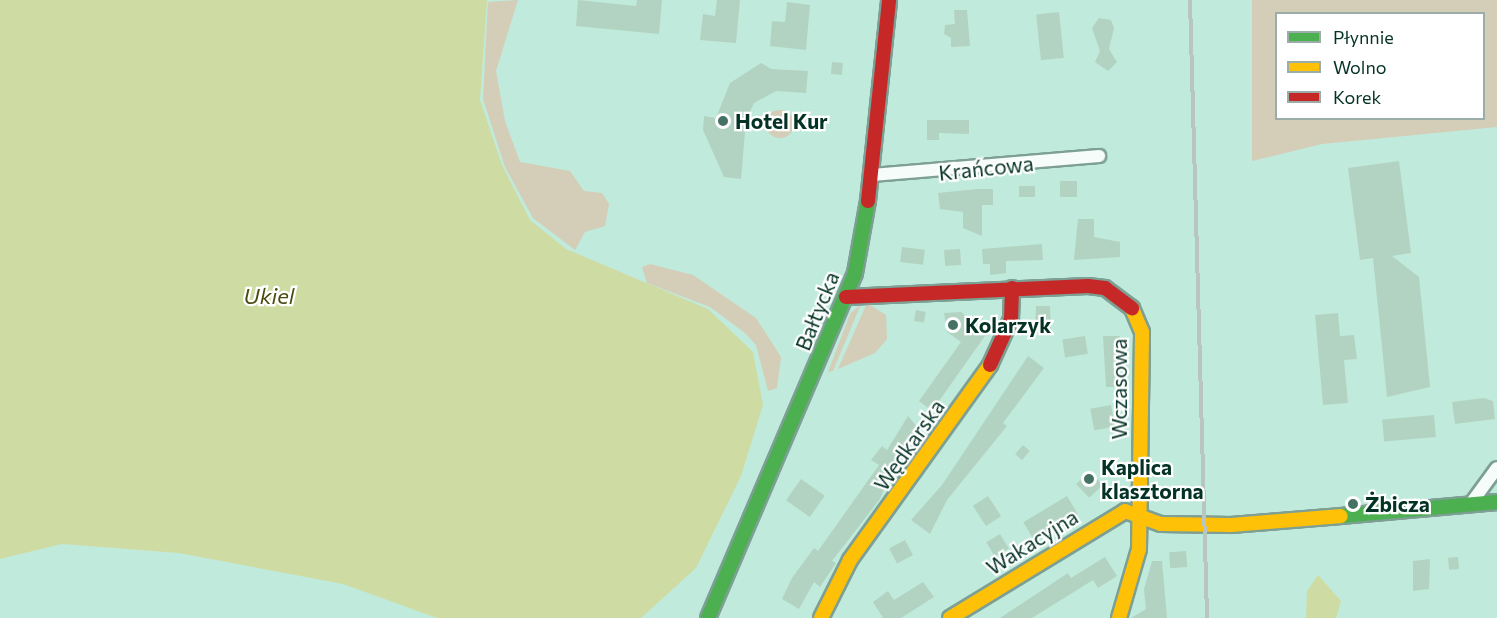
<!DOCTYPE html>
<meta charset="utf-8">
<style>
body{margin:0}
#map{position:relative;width:1497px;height:618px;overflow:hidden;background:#c0eadb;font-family:Commissioner,sans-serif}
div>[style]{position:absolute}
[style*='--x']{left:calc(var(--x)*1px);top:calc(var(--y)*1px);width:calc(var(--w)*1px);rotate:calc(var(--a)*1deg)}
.green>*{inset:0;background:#d4cdb8}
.round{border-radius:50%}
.water>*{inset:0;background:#cedca3}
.building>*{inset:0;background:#b3d3c2;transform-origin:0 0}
.roads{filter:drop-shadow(2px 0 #7d9f94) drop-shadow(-2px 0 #7d9f94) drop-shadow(0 2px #7d9f94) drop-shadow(0 -2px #7d9f94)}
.street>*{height:12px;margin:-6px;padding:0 6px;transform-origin:6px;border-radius:6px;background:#f6fcfa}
.fast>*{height:14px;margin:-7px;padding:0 7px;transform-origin:7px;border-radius:7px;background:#4caf50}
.slow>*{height:14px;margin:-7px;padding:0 7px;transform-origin:7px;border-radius:7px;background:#ffc107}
.jam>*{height:14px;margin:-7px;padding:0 7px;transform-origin:7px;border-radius:7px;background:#c62828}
.rail>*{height:4px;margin:-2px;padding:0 2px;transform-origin:2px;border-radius:2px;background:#b8c5c0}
.dots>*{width:16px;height:16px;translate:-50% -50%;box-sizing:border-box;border:3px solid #fff;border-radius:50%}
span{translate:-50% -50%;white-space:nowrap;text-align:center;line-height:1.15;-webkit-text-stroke:4.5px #fff;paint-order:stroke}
.poi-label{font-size:21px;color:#043225;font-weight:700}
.left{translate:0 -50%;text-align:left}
.street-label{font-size:21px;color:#043225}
.water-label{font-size:22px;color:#4a4a12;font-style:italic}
.legend{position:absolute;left:1275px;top:12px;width:210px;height:108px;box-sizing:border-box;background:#fff;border:2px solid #9bada8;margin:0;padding:8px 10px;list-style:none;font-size:18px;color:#043225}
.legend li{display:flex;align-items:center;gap:12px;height:30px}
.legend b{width:30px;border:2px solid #9bada8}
</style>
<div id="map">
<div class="green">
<i style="clip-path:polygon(518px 0,496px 71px,505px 121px,520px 162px,570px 171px,584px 191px,602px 193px,609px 204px,605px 226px,585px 232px,575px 250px,533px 218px,505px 167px,483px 99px,488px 2px)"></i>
<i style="clip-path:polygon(evenodd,1252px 0,1497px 0,1497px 127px,1322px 144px,1252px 161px,1252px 0,1276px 14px,1484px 14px,1484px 118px,1276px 118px,1276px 14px)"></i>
<i class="round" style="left:766px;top:110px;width:28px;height:28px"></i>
<i style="clip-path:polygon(650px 264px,693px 275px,756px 318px,781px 357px,777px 388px,768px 391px,756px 345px,745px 333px,710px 307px,647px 283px,642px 267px)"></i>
<i style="clip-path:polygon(867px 303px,886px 315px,887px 339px,875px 353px,838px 369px)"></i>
<i style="clip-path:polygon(861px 304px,833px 371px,828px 372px,850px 314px)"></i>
</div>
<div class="water">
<i style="clip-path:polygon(0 0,487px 0,480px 100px,502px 165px,530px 220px,566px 249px,708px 309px,753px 352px,763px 405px,741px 476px,696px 568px,641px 618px,437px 618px,343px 584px,179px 553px,62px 544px,0 559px)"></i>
<i style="clip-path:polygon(1318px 575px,1341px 601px,1336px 618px,1306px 618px,1307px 591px)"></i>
</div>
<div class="building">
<i style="clip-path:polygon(578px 0,636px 6px,637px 0,662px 0,659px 34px,576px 26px)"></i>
<i style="clip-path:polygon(717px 0,740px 0,736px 43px,700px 40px,703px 14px,715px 16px)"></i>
<i style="clip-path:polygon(787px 2px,810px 5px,806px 50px,770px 46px,772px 21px,785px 22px)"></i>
<i style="clip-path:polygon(954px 10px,967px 10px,970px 46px,951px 47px,951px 38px,944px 34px,945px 25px,955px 24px)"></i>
<i style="left:1059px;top:12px;width:46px;height:23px;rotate:84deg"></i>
<i style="clip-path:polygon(1099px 18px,1111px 20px,1114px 28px,1109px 49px,1117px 62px,1108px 71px,1095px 62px,1100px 51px,1092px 28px)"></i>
<i style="left:832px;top:62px;width:11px;height:12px;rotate:5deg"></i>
<i style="clip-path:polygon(761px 63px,771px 69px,808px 71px,806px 93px,776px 91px,754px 103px,746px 120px,741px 179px,724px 177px,703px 130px,704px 116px,716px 118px,730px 83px)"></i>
<i style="clip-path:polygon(927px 120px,969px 120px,969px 134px,939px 133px,939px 140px,927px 140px)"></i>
<i style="clip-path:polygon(1399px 161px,1411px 253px,1392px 256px,1419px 277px,1430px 387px,1387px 397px,1373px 258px,1360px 260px,1348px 168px)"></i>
<i style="left:1060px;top:181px;width:17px;height:16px"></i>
<i style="left:1019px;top:186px;width:16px;height:11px"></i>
<i style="clip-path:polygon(977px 189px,993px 189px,993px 205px,982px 205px,982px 236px,963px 228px,963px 212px,940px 209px,938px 193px)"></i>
<i style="clip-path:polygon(1078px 219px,1094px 219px,1094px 237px,1120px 242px,1120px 257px,1074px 260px)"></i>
<i style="clip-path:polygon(1042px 244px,1043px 260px,1006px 261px,1006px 273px,990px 275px,990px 264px,983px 264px,982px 249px)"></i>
<i style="left:902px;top:247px;width:23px;height:15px;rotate:7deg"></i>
<i style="left:960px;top:249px;width:16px;height:16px;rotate:86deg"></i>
<i style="clip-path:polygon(1036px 306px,1050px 306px,1051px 330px,1035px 331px)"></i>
<i style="left:916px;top:310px;width:10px;height:11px;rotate:11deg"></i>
<i style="clip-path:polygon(961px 312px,987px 333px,932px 411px,919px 401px,961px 342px,947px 332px,944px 313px)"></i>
<i style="clip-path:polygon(1338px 313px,1340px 336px,1354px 335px,1357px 359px,1344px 360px,1348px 403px,1323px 405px,1315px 315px)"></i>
<i style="left:1085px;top:336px;width:18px;height:23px;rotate:81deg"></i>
<i style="clip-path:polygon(1103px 336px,1120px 336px,1117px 387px,1106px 387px)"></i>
<i style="clip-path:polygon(1028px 356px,1044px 368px,1003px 423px,1007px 426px,947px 500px,930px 534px,911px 520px,942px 485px)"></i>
<i style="clip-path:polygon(1484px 398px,1493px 401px,1495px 419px,1455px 424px,1452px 402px)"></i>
<i style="left:1111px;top:405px;width:22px;height:21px;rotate:80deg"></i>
<i style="left:1434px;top:415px;width:22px;height:52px;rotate:85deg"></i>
<i style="clip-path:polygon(908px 416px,919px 429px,880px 483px,885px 487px,880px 499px,832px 561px,836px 563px,820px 587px,814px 582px,799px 609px,782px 599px,792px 578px,814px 548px,818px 551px,879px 465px,871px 460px,882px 446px,887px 450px)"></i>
<i style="left:1023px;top:445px;width:9px;height:12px;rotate:41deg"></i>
<i style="left:1090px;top:471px;width:19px;height:19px;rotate:47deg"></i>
<i style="left:801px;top:479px;width:29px;height:26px;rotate:35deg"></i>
<i style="left:988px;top:496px;width:24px;height:18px;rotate:57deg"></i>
<i style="left:1067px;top:496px;width:21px;height:51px;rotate:59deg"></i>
<i style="left:1000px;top:534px;width:17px;height:16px;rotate:59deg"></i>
<i style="left:905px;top:540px;width:17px;height:18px;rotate:62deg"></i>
<i style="left:1186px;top:551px;width:16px;height:17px;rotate:86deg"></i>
<i style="clip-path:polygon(1105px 557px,1117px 576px,1098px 588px,1093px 580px,1032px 618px,1000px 618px,1068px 573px,1071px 578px)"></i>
<i style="left:1458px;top:557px;width:12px;height:10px;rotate:85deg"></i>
<i style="clip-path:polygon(1430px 559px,1429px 589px,1413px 591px,1413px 561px)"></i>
<i style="clip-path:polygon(1152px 561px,1162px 561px,1167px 618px,1131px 618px,1146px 609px,1144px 589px)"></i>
<i style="clip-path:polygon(923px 582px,934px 597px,901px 618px,883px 618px,873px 602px,888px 591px,894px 600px)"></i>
</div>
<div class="roads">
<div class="street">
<i style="--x:872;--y:175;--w:228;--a:-4.8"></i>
<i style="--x:1472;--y:502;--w:42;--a:-53.7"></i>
</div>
<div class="fast">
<i style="--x:1341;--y:516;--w:157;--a:-5.1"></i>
<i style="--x:708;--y:618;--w:375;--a:-66.9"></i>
<i style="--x:855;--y:273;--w:73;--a:-79.8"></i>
</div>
<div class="slow">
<i style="--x:821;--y:618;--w:65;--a:-63.4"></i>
<i style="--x:850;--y:560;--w:240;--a:-54.3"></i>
<i style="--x:950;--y:618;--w:205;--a:-31.4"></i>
<i style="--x:1125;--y:511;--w:38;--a:20"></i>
<i style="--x:1161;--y:524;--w:71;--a:0.8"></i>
<i style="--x:1232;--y:525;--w:109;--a:-4.7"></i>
<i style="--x:1119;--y:618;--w:72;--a:-73.8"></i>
<i style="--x:1139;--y:549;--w:217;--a:-89.2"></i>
<i style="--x:1142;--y:332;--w:26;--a:-113"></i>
</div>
<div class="jam">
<i style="--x:868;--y:201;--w:202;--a:-84"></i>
<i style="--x:846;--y:297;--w:242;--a:-2.6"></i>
<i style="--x:1088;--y:286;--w:17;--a:7"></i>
<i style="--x:1105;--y:288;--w:34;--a:37"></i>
<i style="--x:990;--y:365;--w:51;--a:-65.5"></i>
<i style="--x:1011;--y:319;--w:31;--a:-88"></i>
</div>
</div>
<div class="rail">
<i style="--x:1190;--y:0;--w:618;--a:88.42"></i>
</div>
<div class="dots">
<i style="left:723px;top:121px;background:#467265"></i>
<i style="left:953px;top:325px;background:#467265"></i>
<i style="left:1089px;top:479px;background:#467265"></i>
<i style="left:1353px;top:504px;background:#467265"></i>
</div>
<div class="poi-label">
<span class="left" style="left:735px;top:121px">Hotel Kur</span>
<span class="left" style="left:965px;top:325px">Kolarzyk</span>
<span class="left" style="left:1101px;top:479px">Kaplica<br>klasztorna</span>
<span class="left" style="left:1365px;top:504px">Żbicza</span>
</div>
<div class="street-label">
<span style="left:986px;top:168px;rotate:-6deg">Krańcowa</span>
<span style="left:817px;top:311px;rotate:-68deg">Bałtycka</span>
<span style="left:1119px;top:389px;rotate:-90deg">Wczasowa</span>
<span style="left:909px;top:445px;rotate:-55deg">Wędkarska</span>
<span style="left:1032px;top:542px;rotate:-32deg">Wakacyjna</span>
</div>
<div class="water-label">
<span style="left:269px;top:296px">Ukiel</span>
</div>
<ul class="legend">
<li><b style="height:8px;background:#4caf50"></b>Płynnie</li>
<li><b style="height:8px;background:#ffc107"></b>Wolno</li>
<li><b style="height:8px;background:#c62828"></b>Korek</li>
</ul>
</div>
